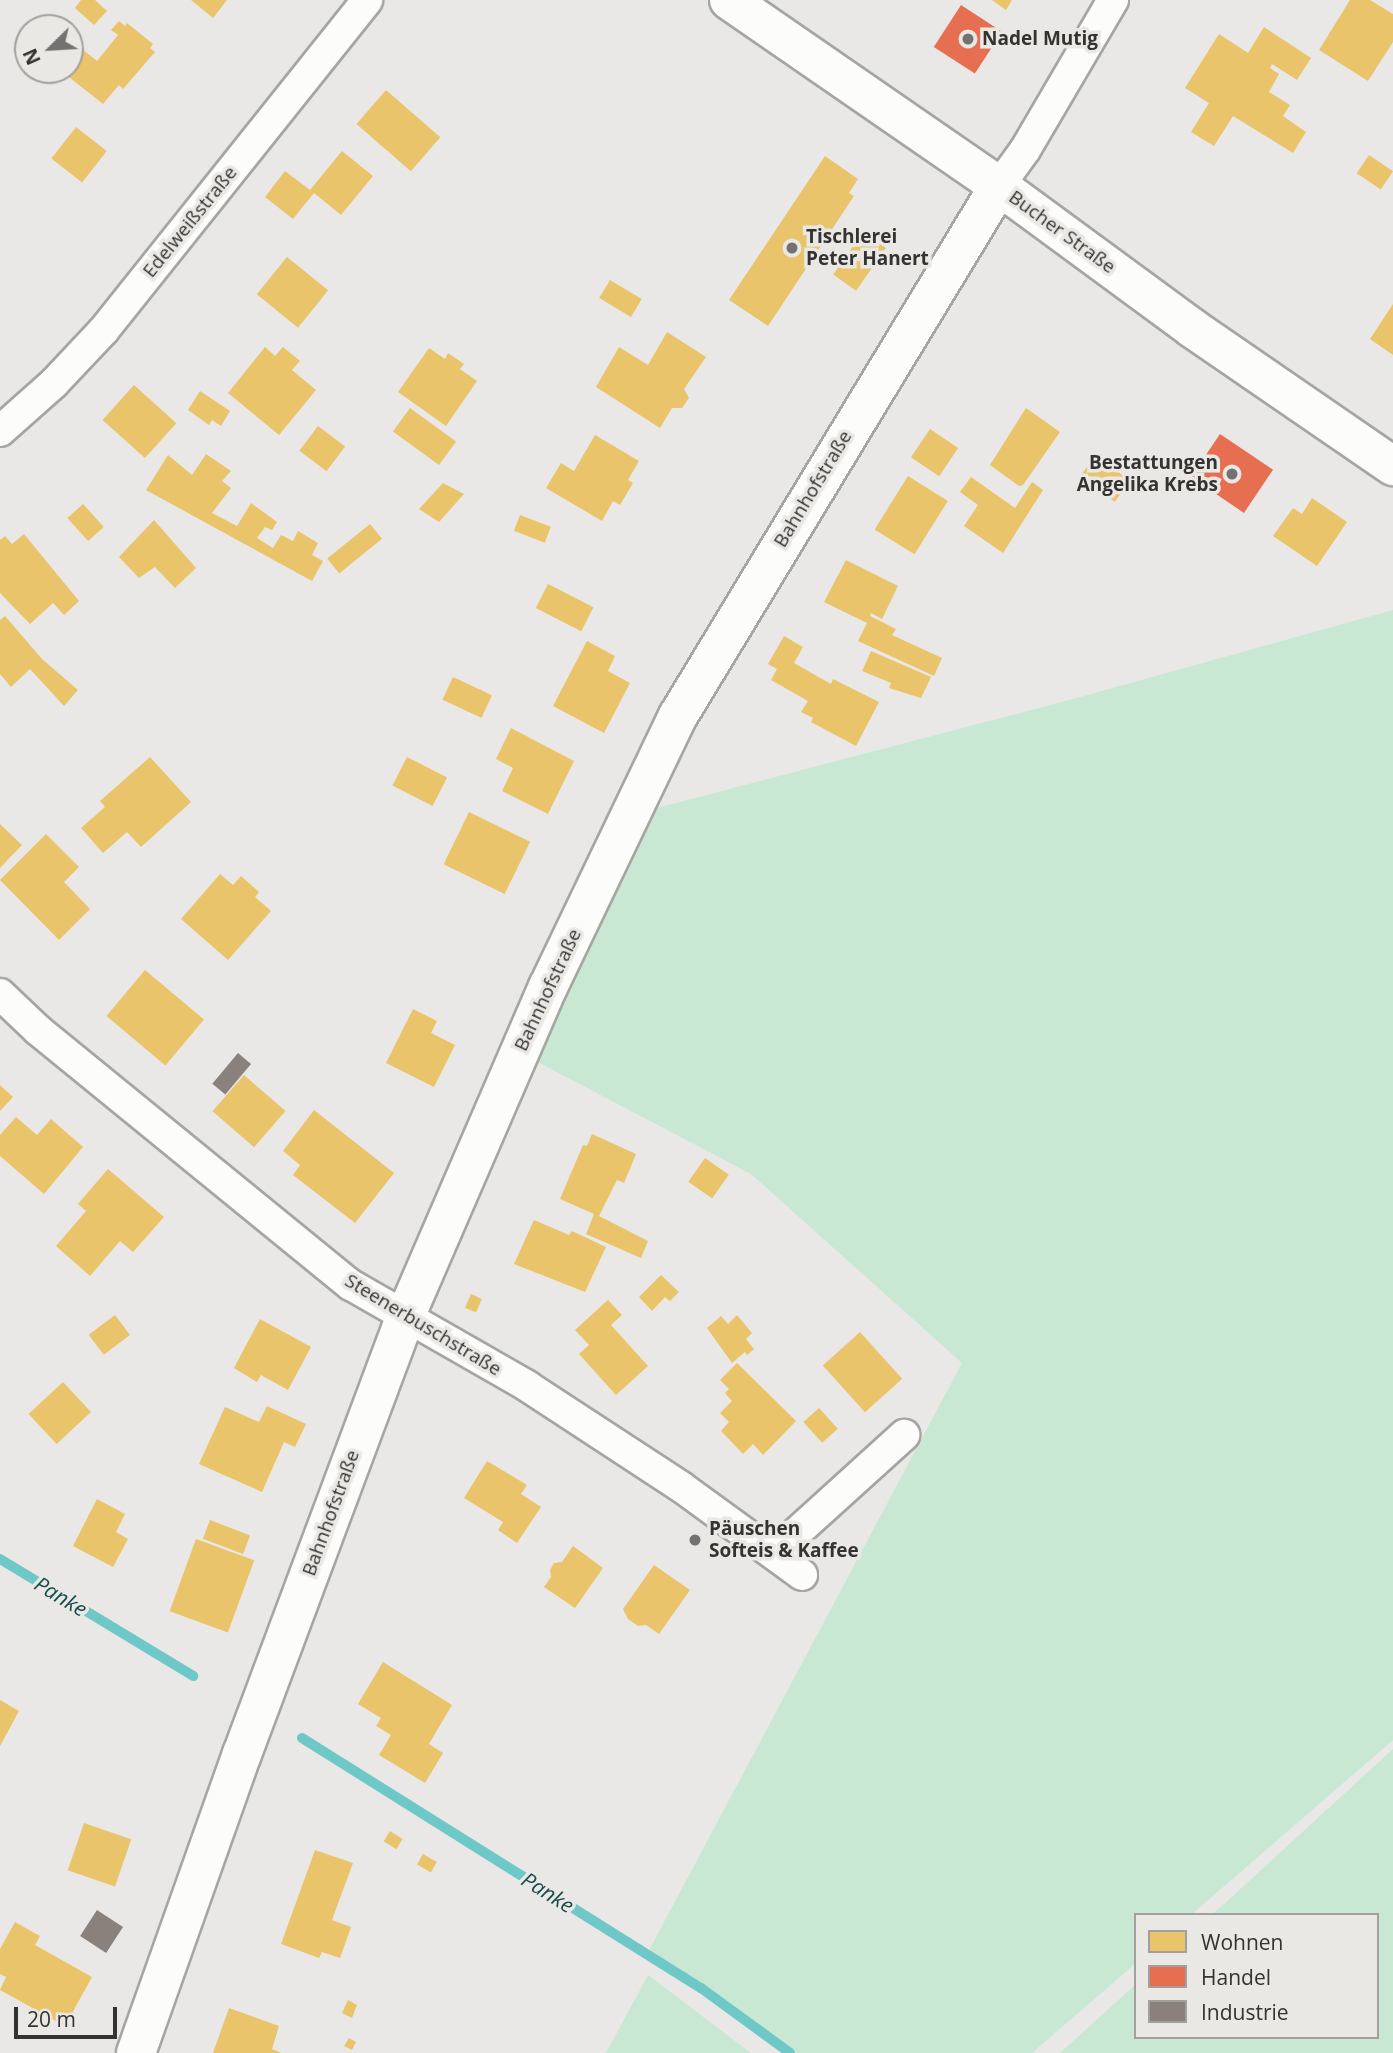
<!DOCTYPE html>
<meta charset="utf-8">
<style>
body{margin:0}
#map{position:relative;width:1393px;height:2053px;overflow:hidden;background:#e9e8e6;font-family:"Open Sans",sans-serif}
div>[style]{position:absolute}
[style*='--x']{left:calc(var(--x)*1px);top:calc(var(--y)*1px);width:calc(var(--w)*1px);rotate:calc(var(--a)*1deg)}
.green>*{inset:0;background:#c8e8d3}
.homes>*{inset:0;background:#e9c46a;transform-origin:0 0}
.shops>*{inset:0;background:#e76f51;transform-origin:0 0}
.industry>*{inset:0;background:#8a817c;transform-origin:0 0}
.stream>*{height:10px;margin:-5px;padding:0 5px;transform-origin:5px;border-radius:5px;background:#6ec8c8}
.roads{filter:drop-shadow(2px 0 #a5a5a3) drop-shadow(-2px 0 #a5a5a3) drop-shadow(0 2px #a5a5a3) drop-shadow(0 -2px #a5a5a3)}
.street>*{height:30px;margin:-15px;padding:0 15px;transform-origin:15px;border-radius:15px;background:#fcfcfb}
.secondary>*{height:38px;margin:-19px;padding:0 19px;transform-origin:19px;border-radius:19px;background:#fcfcfb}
.dots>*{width:19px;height:19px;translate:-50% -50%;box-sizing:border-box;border:4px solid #eae8e5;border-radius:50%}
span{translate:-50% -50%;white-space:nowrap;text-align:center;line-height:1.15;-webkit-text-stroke:7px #eae8e5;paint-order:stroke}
.poi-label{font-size:19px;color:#343332;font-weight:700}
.left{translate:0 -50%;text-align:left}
.right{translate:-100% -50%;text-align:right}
.street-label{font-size:19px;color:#343332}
.water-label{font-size:21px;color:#164c4d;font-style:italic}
.legend{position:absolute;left:1134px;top:1913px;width:245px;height:126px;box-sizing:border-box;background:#eae8e5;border:2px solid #a1a09d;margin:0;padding:9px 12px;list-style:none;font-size:21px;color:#343332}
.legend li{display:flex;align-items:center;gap:14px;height:35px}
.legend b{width:35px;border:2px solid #a1a09d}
.north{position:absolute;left:14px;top:14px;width:70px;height:70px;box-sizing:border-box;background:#eae8e5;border:2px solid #a1a09d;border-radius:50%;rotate:246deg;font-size:19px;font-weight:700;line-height:28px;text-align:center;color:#343332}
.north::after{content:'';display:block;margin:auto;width:24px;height:32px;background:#737271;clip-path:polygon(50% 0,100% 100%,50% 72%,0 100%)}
.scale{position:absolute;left:14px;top:2007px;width:103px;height:32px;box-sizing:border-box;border:4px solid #343332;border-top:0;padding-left:9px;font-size:21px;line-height:24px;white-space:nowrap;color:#343332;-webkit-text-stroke:5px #eae8e5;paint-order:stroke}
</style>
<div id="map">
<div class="green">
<i style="clip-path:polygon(1393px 610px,1393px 1740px,1191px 1915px,1136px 1915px,1136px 1963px,1032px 2053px,786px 2053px,647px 1954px,962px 1363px,751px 1174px,530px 1058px,630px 815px,1073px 699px)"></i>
<i style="clip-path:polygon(1393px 1749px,1393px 2053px,1060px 2053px,1136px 1984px,1136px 2037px,1377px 2037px,1377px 1915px,1212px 1915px)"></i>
<i style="clip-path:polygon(648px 1975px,751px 2053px,606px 2053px)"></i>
</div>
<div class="homes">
<i style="clip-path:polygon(81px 0,95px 0,107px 11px,94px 25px,75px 8px)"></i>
<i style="clip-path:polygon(191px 0,227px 0,213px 18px)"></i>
<i style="clip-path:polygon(992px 0,1012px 0,1006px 10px)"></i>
<i style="clip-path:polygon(1350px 0,1370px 0,1393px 14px,1393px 42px,1368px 81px,1319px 50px)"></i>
<i style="clip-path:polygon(119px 21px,125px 26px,127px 23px,153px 44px,150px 48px,155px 52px,123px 89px,119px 85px,103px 104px,60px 70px,70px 70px,72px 41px,97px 61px,118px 35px,111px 30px)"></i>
<i style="clip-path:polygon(1264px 27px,1311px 58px,1297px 80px,1272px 64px,1270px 68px,1279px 74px,1269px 92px,1290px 105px,1283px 116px,1306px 132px,1293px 153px,1233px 116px,1214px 146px,1191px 132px,1209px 103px,1185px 88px,1219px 34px,1248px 53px)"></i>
<i style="left:386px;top:90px;width:72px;height:45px;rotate:41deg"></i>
<i style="left:76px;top:127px;width:39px;height:40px;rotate:38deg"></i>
<i style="clip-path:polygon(342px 151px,373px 176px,341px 215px,314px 193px,293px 219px,265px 197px,285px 171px,310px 190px)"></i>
<i style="left:1369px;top:155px;width:29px;height:22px;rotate:34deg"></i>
<i style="clip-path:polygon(825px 156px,858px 179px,849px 193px,854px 196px,768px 326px,729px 300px)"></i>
<i style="left:863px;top:232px;width:28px;height:52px;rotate:35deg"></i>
<i style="left:287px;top:257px;width:53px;height:48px;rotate:39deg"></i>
<i style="left:610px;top:280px;width:37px;height:21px;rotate:31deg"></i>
<i style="clip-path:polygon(1393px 304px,1393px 355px,1370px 339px)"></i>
<i style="clip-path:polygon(667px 332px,706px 357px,684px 389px,689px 398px,682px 408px,672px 408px,660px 428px,596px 387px,619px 347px,648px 365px)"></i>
<i style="clip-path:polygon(265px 347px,275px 356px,283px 347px,300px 361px,292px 370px,316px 390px,279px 435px,228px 393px)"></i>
<i style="clip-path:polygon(429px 348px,445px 359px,448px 353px,464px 364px,460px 369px,477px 381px,446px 426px,398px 392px)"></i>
<i style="left:134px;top:385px;width:57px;height:47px;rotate:42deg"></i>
<i style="clip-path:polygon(200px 391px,230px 411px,221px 426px,212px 420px,209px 425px,188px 410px)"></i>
<i style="left:410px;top:408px;width:57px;height:29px;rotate:36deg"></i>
<i style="clip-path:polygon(1026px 408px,1060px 432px,1023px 485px,1019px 486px,990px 465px)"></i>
<i style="left:318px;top:426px;width:34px;height:31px;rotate:37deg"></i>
<i style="left:930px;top:429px;width:34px;height:34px;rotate:34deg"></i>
<i style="clip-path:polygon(595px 435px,639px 461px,628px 480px,633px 483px,620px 505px,613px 501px,602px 521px,546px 488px,561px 463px,574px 471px)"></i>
<i style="clip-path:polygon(206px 454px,231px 471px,222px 481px,231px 488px,212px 513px,237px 526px,251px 503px,277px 522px,272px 530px,265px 527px,257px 538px,273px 548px,281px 535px,293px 541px,298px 531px,318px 543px,312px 555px,323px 561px,312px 581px,146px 490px,168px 455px,192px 475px)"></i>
<i style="left:1096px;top:455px;width:43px;height:26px;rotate:37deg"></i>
<i style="left:908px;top:476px;width:47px;height:63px;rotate:32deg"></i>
<i style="clip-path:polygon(971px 477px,1015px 508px,1032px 482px,1043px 490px,1003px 553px,964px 526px,978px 505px,960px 492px)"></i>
<i style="clip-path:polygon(443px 483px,464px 494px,439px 522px,419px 509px)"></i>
<i style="clip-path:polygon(1312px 498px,1347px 522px,1317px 566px,1273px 536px,1293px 508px,1302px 514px)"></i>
<i style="left:83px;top:504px;width:31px;height:21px;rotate:48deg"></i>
<i style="left:520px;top:515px;width:33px;height:17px;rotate:21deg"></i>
<i style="clip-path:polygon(154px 520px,196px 568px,175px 588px,155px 567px,139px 578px,119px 557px)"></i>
<i style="left:370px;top:524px;width:19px;height:55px;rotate:51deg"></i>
<i style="clip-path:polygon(24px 534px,79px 601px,64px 615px,53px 603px,30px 624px,0 593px,0 540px,5px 536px,12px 544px)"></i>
<i style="clip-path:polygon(846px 560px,898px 586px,882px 619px,871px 613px,870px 616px,896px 629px,892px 635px,942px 658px,934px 676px,858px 641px,867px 623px,824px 602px)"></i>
<i style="left:548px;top:584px;width:51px;height:27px;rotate:27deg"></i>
<i style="clip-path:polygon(5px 616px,42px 659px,78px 690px,64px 706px,30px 669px,11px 687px,0 674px,0 620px)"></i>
<i style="clip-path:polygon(784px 636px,803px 647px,794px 663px,831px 684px,833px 679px,879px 702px,856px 746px,811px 722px,813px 718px,801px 712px,808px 701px,771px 680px,777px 669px,768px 664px)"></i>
<i style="clip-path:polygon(587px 641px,615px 656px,608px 671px,630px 683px,604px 733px,553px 706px)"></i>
<i style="clip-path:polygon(871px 651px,931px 677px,921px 698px,889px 688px,891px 683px,862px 671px)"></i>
<i style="left:453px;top:677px;width:43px;height:25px;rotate:25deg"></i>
<i style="clip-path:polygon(511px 728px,574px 761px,548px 814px,502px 791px,513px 768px,496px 759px)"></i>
<i style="clip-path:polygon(150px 757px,191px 802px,141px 847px,127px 832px,103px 853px,81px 828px,105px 807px,100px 801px)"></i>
<i style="left:407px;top:757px;width:45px;height:32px;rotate:27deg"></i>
<i style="left:469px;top:812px;width:68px;height:58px;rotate:26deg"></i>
<i style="clip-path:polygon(0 824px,22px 845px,0 868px)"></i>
<i style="clip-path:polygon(46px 834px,79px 867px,64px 882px,90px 909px,59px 940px,0 880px)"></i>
<i style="clip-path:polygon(220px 874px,233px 885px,241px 876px,259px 892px,255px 897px,271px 911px,228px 960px,181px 919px)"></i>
<i style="left:145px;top:970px;width:77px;height:60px;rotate:40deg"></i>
<i style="clip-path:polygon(413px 1009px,437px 1021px,431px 1033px,455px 1045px,434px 1087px,386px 1063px)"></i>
<i style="left:244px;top:1075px;width:55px;height:48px;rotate:41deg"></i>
<i style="clip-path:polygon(0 1085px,13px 1097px,0 1111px)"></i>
<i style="clip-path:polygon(314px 1110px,394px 1173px,355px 1223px,293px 1175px,300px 1165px,283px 1151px)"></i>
<i style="clip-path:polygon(16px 1117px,37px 1135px,51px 1119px,83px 1147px,44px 1194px,0 1156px,0 1135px)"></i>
<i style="clip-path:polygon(592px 1134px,636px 1154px,624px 1183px,617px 1180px,599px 1216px,648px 1241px,641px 1258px,586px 1234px,594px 1214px,560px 1199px,583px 1145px,587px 1146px)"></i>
<i style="left:705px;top:1158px;width:29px;height:29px;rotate:35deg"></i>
<i style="clip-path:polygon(108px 1169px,164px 1217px,133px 1252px,120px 1241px,90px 1276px,56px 1246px,86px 1211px,78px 1204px)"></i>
<i style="clip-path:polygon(534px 1220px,569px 1235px,572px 1231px,606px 1247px,585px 1292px,514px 1264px)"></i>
<i style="clip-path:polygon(661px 1275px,679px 1292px,670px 1301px,665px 1297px,652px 1311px,639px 1297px)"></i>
<i style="left:471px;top:1294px;width:12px;height:15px;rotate:24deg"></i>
<i style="clip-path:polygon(608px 1300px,622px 1315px,611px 1325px,648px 1366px,616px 1395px,579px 1354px,589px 1345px,575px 1330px)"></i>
<i style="left:115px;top:1315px;width:25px;height:33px;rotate:53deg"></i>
<i style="clip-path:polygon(737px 1315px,752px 1333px,746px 1339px,754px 1349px,747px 1355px,745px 1352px,732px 1363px,707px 1328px,721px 1316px,728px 1324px)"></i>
<i style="clip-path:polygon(260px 1319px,311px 1347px,288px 1390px,261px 1375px,257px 1382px,234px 1368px)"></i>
<i style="left:860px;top:1332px;width:63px;height:50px;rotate:48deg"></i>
<i style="clip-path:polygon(737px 1363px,796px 1421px,763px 1455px,753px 1444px,743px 1454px,721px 1431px,729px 1422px,720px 1413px,732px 1401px,725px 1393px,729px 1389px,720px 1380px)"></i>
<i style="left:63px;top:1382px;width:41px;height:47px;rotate:47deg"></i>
<i style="clip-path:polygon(267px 1406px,306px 1424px,295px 1447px,284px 1442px,262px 1492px,199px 1464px,225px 1407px,259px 1422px)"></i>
<i style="left:819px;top:1408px;width:28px;height:21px;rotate:48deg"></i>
<i style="clip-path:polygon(487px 1461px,527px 1485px,521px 1494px,541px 1507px,517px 1543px,498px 1530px,503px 1522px,464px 1498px)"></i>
<i style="clip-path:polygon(97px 1499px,125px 1514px,116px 1532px,128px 1539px,113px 1567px,73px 1546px)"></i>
<i style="left:210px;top:1520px;width:43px;height:20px;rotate:21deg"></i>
<i style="left:196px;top:1539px;width:62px;height:77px;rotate:20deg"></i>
<i style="clip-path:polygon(573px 1546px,603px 1568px,575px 1608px,544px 1587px,551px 1577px,550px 1570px,554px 1563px,562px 1562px)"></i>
<i style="clip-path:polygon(654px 1565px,690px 1590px,659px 1634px,646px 1625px,638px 1626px,628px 1619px,623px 1609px)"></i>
<i style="clip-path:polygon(383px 1662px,452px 1705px,429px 1744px,443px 1753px,425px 1783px,379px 1755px,391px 1735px,376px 1726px,381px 1718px,358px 1704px)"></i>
<i style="clip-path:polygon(0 1700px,19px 1711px,0 1746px)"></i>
<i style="left:84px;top:1823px;width:50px;height:50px;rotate:19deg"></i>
<i style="left:390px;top:1831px;width:15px;height:12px;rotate:32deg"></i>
<i style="clip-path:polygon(315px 1850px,353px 1863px,332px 1920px,351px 1927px,340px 1958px,322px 1952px,319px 1958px,281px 1944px)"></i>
<i style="left:423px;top:1854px;width:16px;height:12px;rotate:30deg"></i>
<i style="clip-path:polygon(15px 1922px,40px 1936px,35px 1945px,92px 1977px,65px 2026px,0 1990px,6px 1977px,0 1974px,0 1949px)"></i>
<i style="clip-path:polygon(348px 2000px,357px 2005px,352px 2018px,342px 2013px)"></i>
<i style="clip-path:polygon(229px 2008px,279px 2026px,272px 2049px,281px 2053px,213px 2053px)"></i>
<i style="clip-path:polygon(349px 2038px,356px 2042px,352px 2050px,344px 2046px)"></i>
</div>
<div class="shops">
<i style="left:961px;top:5px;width:49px;height:50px;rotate:33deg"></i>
<i style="left:1220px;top:434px;width:64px;height:52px;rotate:34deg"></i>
</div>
<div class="industry">
<i style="left:238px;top:1053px;width:17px;height:40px;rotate:40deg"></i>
<i style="left:97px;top:1910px;width:31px;height:31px;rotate:33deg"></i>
</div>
<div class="stream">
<i style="--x:0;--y:1559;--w:226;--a:31.2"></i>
<i style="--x:302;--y:1738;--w:471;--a:32.1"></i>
<i style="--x:701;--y:1988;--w:110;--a:36.1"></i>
</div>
<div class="roads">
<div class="street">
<i style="--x:999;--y:186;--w:44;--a:-54.2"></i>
<i style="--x:1025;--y:150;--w:174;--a:-59.6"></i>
<i style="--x:0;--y:431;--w:72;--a:-41.6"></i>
<i style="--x:54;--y:383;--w:73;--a:-46.7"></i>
<i style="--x:104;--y:330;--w:422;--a:-51.4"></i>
<i style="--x:0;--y:994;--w:52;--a:43.5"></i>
<i style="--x:38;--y:1030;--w:404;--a:39.2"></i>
<i style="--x:351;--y:1285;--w:203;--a:29.8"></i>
<i style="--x:527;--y:1386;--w:183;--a:33.2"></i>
<i style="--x:680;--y:1486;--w:151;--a:36.1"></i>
<i style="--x:774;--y:1553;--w:176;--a:-42.2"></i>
</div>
<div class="secondary">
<i style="--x:729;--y:0;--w:328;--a:34.6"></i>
<i style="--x:999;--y:186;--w:240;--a:36.3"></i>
<i style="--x:1192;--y:328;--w:244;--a:34.5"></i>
<i style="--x:136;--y:2053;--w:317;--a:-70.5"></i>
<i style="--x:242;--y:1754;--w:466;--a:-69.5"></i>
<i style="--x:405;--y:1317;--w:360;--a:-66.6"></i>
<i style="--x:548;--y:987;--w:301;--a:-64.4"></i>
<i style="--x:678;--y:716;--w:620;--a:-58.8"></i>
</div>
</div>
<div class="dots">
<i style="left:968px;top:39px;background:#737271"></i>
<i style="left:792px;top:248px;background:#737271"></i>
<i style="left:1232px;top:474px;background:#737271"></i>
<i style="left:695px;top:1540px;background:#737271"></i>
</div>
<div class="poi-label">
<span class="left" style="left:982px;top:39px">Nadel Mutig</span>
<span class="left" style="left:806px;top:248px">Tischlerei<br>Peter Hanert</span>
<span class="right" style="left:1218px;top:474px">Bestattungen<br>Angelika Krebs</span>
<span class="left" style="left:709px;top:1540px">Päuschen<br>Softeis &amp; Kaffee</span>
</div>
<div class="street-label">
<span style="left:190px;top:222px;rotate:-51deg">Edelweißstraße</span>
<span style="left:1062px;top:232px;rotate:36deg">Bucher Straße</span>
<span style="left:813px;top:489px;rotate:-59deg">Bahnhofstraße</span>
<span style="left:548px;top:990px;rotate:-65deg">Bahnhofstraße</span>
<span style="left:423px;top:1325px;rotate:31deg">Steenerbuschstraße</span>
<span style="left:331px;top:1513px;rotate:-70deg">Bahnhofstraße</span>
</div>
<div class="water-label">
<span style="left:61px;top:1596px;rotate:31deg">Panke</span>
<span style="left:548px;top:1892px;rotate:32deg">Panke</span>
</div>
<ul class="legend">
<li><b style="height:19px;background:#e9c46a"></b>Wohnen</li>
<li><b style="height:19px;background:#e76f51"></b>Handel</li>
<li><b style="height:19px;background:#8a817c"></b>Industrie</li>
</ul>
<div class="north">N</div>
<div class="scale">20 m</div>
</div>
